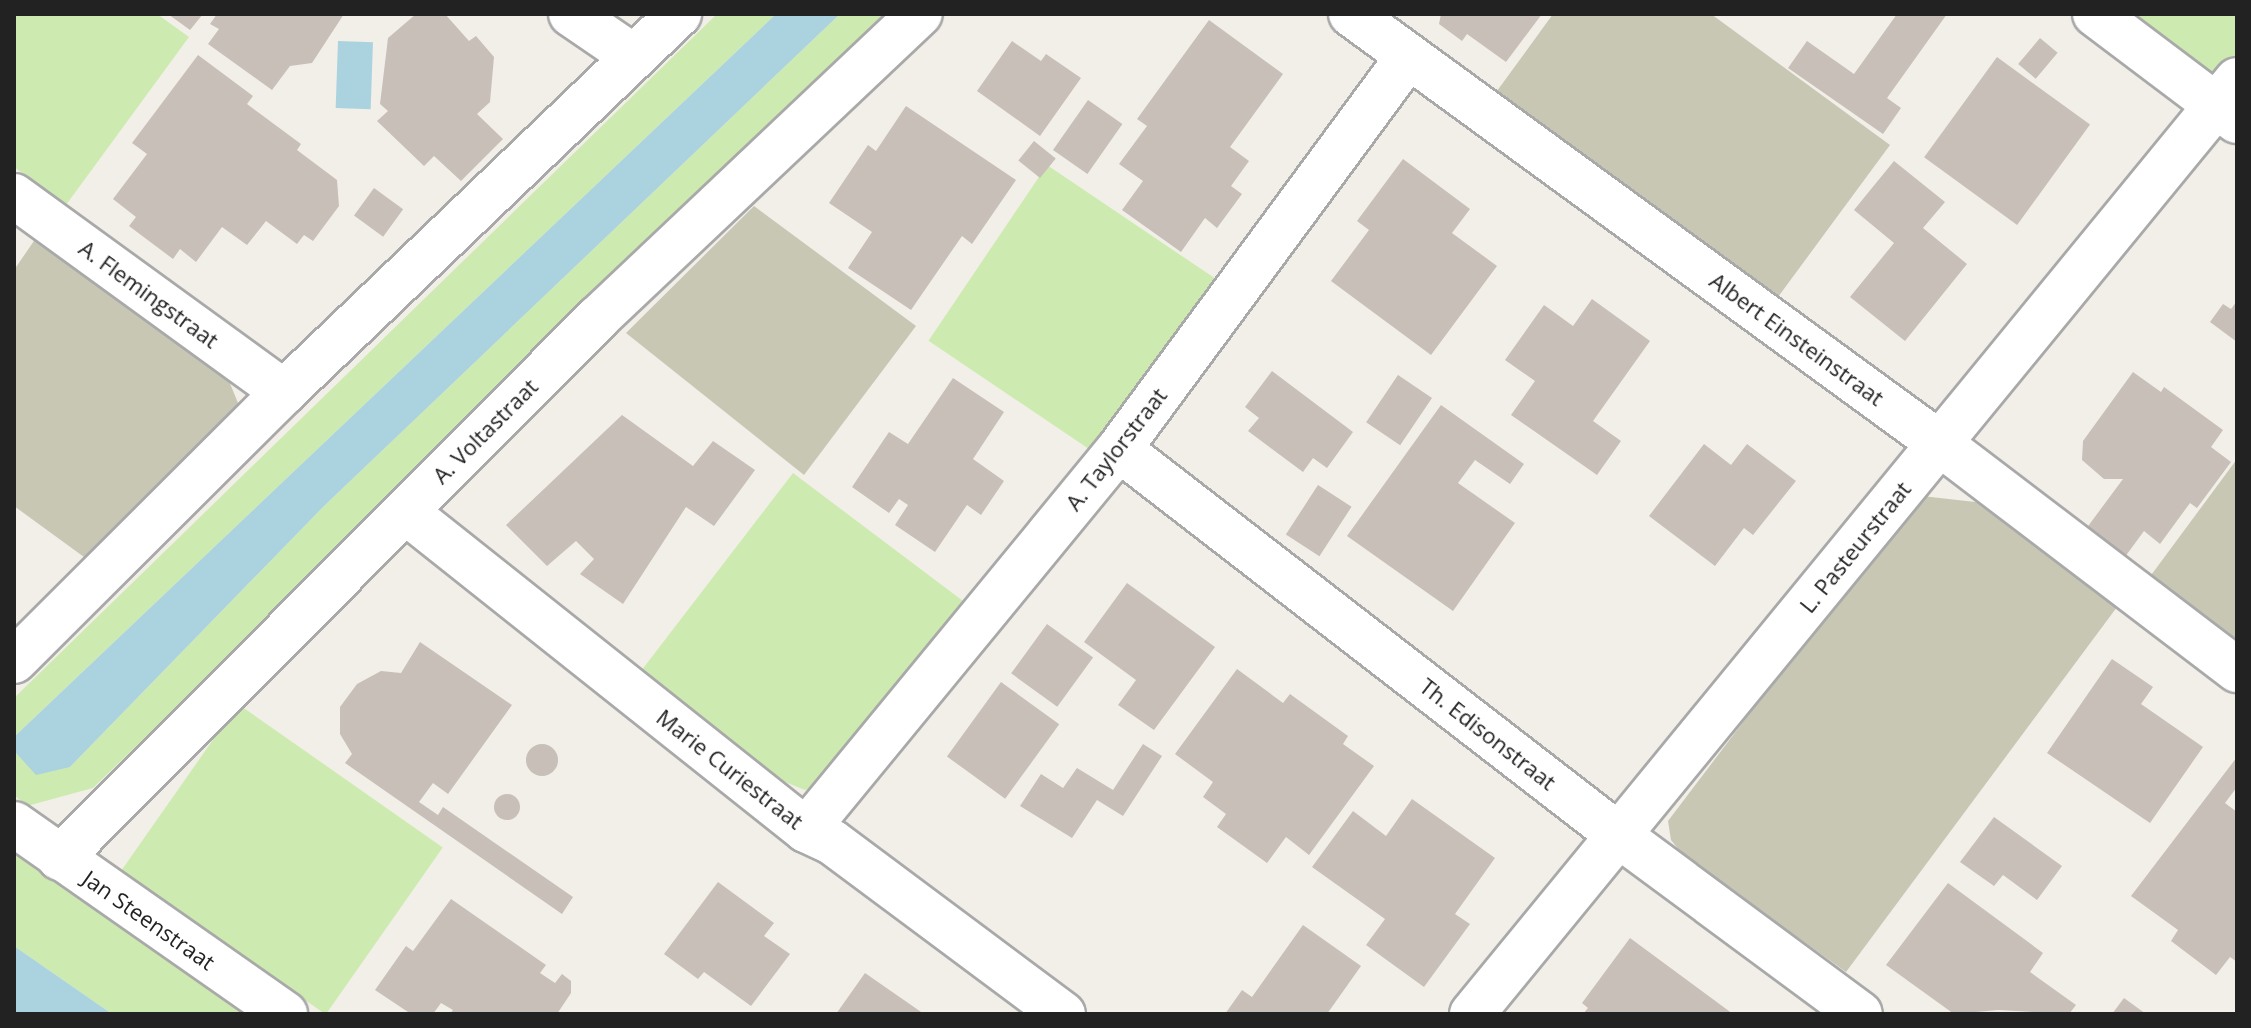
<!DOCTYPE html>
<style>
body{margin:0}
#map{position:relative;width:2251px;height:1028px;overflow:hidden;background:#f2efe9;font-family:"Open Sans",sans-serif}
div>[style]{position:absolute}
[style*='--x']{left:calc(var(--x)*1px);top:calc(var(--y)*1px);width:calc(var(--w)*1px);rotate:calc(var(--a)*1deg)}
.construction>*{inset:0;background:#c7c7b4}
.grass>*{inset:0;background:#cdebb0;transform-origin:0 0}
.water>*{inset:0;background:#aad3df;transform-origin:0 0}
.building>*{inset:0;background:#c7bfb8;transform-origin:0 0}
.round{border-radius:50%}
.roads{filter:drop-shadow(2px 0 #a9a9a9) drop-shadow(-2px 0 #a9a9a9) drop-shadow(0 2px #a9a9a9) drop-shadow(0 -2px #a9a9a9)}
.minor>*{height:44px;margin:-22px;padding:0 22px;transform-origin:22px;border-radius:22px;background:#fff}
span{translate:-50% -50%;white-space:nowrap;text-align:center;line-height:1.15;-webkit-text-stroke:6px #fff;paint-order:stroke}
.street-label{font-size:22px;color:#222}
.frame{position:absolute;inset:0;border:16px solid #222;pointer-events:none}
</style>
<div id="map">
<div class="construction">
<i style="clip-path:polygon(1553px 14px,1711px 14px,1890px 145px,1778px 297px,1497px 91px)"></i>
<i style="clip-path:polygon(754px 206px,916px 326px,804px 475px,626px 333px)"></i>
<i style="clip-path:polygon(36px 238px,229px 381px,238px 403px,230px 428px,95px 565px,14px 506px,14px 270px)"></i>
<i style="clip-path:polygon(2237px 459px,2237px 649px,2146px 582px)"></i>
<i style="clip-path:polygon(1922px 496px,1984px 503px,2120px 603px,1846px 972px,1684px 856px,1671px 840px,1668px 821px,1903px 511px)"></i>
</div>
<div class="grass">
<i style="clip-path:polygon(14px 14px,157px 14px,189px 37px,66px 205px,14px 167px)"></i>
<i style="clip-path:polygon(717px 14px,776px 14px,14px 737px,14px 698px)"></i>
<i style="clip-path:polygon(840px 14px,892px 14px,93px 788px,27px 806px,14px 795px,14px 738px,16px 753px,70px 767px,324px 506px)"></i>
<i style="clip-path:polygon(2115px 14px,2237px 14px,2237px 56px,2209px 73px)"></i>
<i style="left:1047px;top:165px;width:203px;height:212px;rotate:34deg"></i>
<i style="clip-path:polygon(793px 473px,971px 607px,837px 780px,805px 790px,775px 778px,641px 671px)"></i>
<i style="left:238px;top:704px;width:250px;height:204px;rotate:35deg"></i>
<i style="clip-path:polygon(14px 831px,269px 1014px,112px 1014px,14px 946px)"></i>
</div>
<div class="water">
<i style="clip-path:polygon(776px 14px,840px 14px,324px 506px,70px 767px,36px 775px,16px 753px,14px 737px)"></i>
<i style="left:338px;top:41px;width:35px;height:67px;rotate:2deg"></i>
<i style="clip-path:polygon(14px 946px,112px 1014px,14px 1014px)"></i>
</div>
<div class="building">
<i style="clip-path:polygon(168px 14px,203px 14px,190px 30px)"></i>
<i style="clip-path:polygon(217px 14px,344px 14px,312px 63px,290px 66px,272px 90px,208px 44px,219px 29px,210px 24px)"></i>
<i style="clip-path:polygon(416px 14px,445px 14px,469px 41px,476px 36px,494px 57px,490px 102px,477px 114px,503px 139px,461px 181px,434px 156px,424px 166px,377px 121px,388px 111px,380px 104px,388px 38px)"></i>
<i style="clip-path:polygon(1441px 14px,1542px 14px,1506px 62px,1467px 34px,1462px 41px,1439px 24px)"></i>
<i style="clip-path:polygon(1897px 14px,1947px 14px,1887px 98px,1901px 108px,1883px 134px,1788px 68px,1807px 41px,1854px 74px)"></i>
<i style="clip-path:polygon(1209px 20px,1283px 74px,1230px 147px,1249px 161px,1231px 186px,1242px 194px,1217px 228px,1205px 218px,1181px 252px,1122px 210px,1143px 181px,1119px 164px,1147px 126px,1137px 119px)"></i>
<i style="left:2040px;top:38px;width:23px;height:34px;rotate:40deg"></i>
<i style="clip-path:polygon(1012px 41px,1041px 61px,1046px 54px,1081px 78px,1040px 136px,977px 91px)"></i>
<i style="clip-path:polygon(198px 55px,253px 96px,247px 104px,301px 144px,297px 150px,337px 180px,339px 206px,313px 241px,304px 235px,297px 244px,266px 221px,247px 245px,222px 227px,196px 262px,180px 249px,173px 259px,129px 226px,136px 217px,113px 199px,147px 154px,132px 143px)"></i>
<i style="left:1997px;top:57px;width:115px;height:124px;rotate:36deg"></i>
<i style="left:1088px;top:100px;width:42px;height:61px;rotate:35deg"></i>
<i style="clip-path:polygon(906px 106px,1016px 180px,972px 244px,962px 236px,911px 310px,848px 268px,872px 232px,829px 203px,868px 145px,876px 151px)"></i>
<i style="left:1034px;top:141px;width:28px;height:25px;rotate:39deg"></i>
<i style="clip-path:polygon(1403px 159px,1470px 209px,1452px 233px,1497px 266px,1431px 355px,1331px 281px,1369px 230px,1357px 221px)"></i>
<i style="clip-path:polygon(1894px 161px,1945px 202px,1923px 228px,1967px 264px,1905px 341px,1850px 297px,1894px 243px,1854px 210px)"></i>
<i style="left:374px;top:188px;width:36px;height:34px;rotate:36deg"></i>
<i style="clip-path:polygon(1592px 299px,1650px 341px,1593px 421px,1621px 441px,1597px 475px,1511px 415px,1535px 381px,1505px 360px,1544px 305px,1573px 326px)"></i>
<i style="clip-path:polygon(2237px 301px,2237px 342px,2210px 322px,2223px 304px,2231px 309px)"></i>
<i style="clip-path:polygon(1272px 371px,1353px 432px,1327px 468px,1313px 458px,1303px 472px,1248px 431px,1259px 418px,1245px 407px)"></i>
<i style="clip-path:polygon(2133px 372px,2161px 392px,2164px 387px,2223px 430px,2211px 447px,2231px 462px,2197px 508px,2190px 503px,2160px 544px,2144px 531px,2119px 565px,2080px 537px,2123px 479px,2104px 479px,2082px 460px,2083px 441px)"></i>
<i style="left:1398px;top:375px;width:41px;height:57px;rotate:34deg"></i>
<i style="clip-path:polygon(953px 378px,1004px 412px,973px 459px,1004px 481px,981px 515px,967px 505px,935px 552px,895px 525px,908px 505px,899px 499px,889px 513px,852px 487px,889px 432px,908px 444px)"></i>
<i style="clip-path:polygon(1441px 405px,1524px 464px,1510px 484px,1475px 460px,1458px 483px,1515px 523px,1453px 611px,1347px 536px)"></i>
<i style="clip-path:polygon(622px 415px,693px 466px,713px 441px,755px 470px,714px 526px,686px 507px,623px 604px,580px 574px,594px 559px,576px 541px,547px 566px,506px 525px)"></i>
<i style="clip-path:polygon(1704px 444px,1731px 465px,1747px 444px,1796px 481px,1753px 535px,1744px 528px,1715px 566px,1649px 516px)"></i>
<i style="left:1318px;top:485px;width:40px;height:59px;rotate:33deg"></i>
<i style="clip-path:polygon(1127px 583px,1215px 647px,1154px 730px,1118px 705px,1136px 680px,1084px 642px)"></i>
<i style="left:1047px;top:624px;width:57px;height:61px;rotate:36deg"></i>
<i style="clip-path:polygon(420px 642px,512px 705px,448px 794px,433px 783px,419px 802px,438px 815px,443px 807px,573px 897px,562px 914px,345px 763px,352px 754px,340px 734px,340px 707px,357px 684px,381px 671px,401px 673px)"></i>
<i style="clip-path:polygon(2112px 659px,2153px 687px,2141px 704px,2203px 747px,2150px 823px,2047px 753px)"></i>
<i style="clip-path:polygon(1237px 669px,1283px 703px,1290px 694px,1348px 736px,1343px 744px,1374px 766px,1309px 855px,1286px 837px,1267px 863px,1217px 827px,1226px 814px,1203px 797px,1213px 782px,1175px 754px)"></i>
<i style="left:1001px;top:682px;width:72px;height:92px;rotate:36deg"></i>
<i style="clip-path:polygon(1143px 744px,1162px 756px,1123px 816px,1097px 800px,1072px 838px,1020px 806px,1041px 774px,1063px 788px,1077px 768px,1113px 790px)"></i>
<i class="round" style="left:526px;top:744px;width:32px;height:32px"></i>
<i style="clip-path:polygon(2237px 757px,2237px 787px,2225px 803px,2237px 812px,2237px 962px,2230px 957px,2216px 975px,2171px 941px,2178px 930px,2131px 896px)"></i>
<i class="round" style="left:494px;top:794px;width:26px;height:26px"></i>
<i style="clip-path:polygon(1412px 799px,1495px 858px,1455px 914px,1470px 924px,1424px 987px,1366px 945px,1385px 919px,1312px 867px,1353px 811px,1386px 836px)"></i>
<i style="clip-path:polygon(1994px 817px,2062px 866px,2037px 900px,2003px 875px,1994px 886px,1960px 862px)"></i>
<i style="clip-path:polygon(718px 882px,774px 923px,764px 936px,790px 954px,751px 1006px,704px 972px,698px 979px,664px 954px)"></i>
<i style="clip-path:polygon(1948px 883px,2043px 953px,2030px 972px,2076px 1005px,2069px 1014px,1998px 1010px,1954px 1014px,1886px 965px)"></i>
<i style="clip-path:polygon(451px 899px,546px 965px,540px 973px,555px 983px,562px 974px,571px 981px,571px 993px,557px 1014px,450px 1014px,453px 1010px,441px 1003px,433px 1014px,411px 1014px,375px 990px,406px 946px,413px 951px)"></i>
<i style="clip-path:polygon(1303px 925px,1361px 966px,1327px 1014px,1225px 1014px,1242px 990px,1252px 997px)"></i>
<i style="clip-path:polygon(1630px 938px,1733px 1014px,1583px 1014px,1588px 1008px,1582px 1003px)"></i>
<i style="clip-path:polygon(865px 973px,924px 1014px,836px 1014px)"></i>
<i style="clip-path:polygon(2124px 998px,2146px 1014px,2112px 1014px)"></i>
</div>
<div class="roads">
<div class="minor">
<i style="--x:571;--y:14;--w:76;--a:34.3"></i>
<i style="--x:1351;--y:14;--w:728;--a:36.11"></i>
<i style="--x:1939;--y:443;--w:375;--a:37.3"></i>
<i style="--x:2095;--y:14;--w:178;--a:37"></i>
<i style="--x:14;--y:196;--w:334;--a:36"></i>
<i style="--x:1119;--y:449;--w:634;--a:37.7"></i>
<i style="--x:1621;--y:837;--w:297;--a:36.5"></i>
<i style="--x:406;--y:512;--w:511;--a:38.48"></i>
<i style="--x:806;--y:830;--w:29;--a:25"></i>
<i style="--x:832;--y:842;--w:288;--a:36.7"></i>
<i style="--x:14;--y:661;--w:381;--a:-44.9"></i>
<i style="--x:284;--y:392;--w:547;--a:-43.74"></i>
<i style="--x:14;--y:824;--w:331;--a:35"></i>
<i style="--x:806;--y:830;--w:493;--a:-50.6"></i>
<i style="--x:1119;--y:449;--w:488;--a:-53.6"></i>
<i style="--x:60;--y:858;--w:762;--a:-45.11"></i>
<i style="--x:598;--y:318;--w:443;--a:-43.4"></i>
<i style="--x:1472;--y:1014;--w:1207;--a:-50.68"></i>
</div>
</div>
<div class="street-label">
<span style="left:149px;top:294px;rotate:36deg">A. Flemingstraat</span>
<span style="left:1797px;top:339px;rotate:36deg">Albert Einsteinstraat</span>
<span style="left:485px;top:431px;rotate:-45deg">A. Voltastraat</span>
<span style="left:1116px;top:449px;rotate:-52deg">A. Taylorstraat</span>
<span style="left:1855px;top:547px;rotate:-51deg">L. Pasteurstraat</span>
<span style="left:1488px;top:734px;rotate:38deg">Th. Edisonstraat</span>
<span style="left:730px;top:769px;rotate:38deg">Marie Curiestraat</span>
<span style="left:149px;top:920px;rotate:35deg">Jan Steenstraat</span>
</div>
<div class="frame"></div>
</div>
